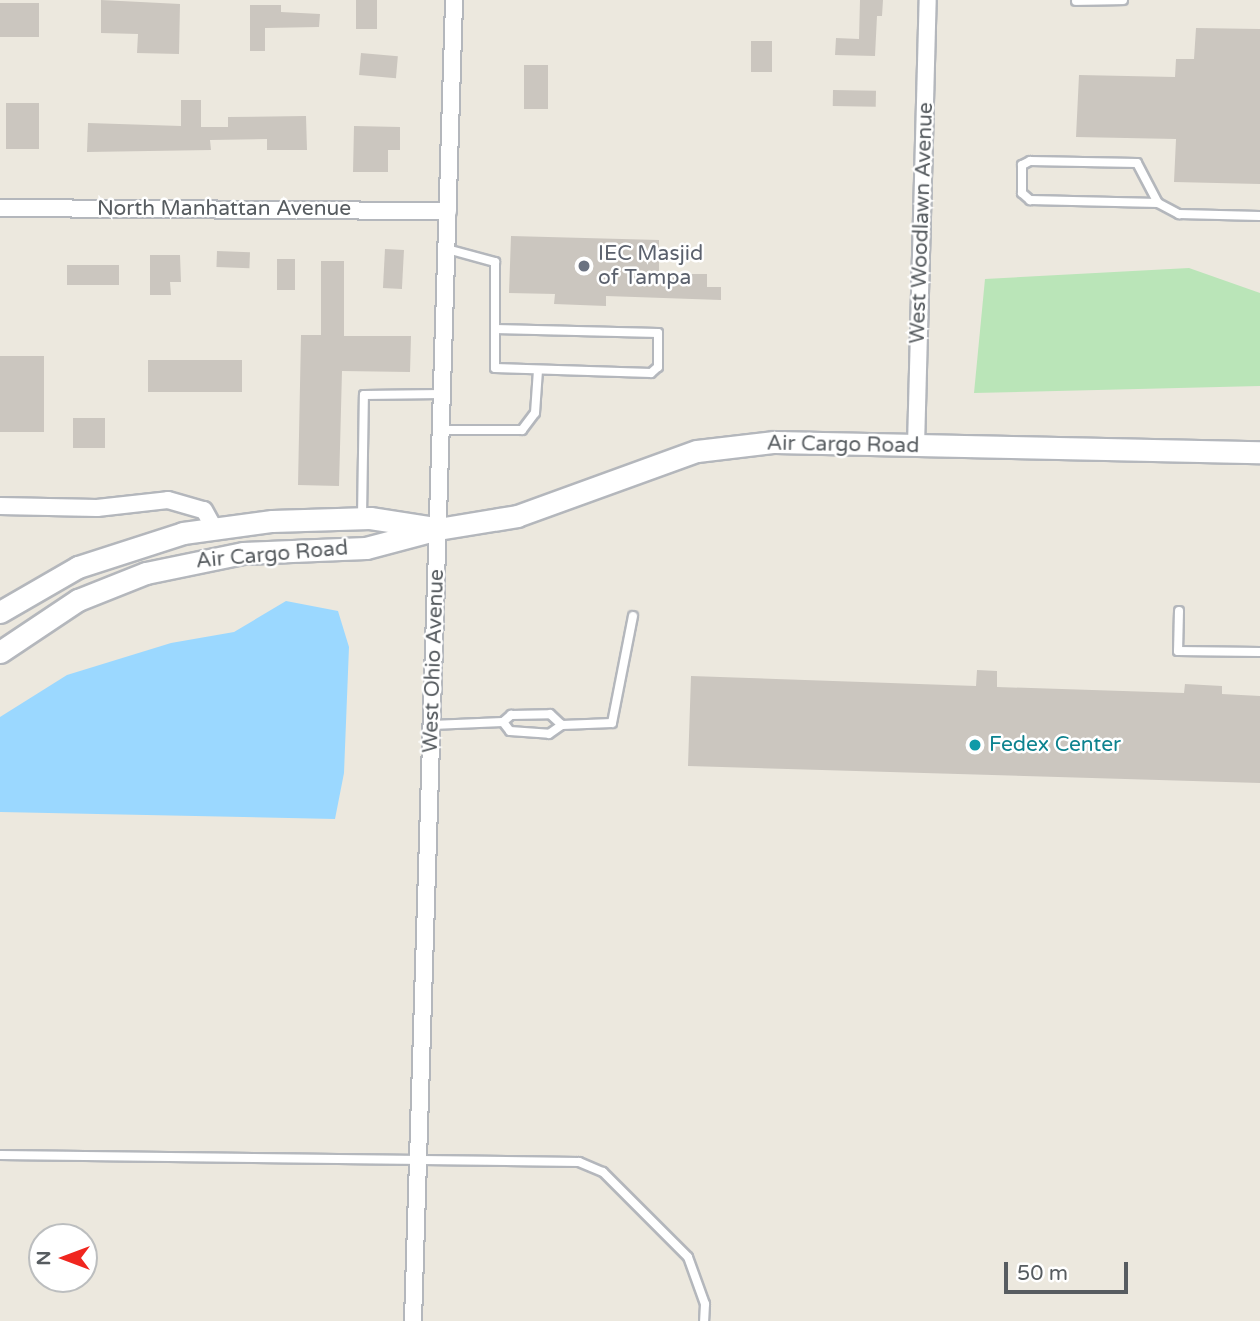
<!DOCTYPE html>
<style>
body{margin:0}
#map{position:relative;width:1260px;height:1321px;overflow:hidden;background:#ece8de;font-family:"Varela Round",sans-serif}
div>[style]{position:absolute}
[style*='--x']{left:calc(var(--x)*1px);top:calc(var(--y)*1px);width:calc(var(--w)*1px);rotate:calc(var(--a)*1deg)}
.green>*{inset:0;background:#bae5b8}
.water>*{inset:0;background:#9bd8ff}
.building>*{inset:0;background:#cbc6bf;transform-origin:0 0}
.roads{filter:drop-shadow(2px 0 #b4b7bc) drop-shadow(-2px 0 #b4b7bc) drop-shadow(0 2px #b4b7bc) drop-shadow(0 -2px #b4b7bc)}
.service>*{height:8px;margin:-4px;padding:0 4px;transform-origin:4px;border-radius:4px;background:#fff}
.minor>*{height:16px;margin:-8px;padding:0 8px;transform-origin:8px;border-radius:8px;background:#fff}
.tertiary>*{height:21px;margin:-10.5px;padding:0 10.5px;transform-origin:10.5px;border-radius:10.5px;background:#fff}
.dots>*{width:19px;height:19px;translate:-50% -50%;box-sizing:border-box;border:4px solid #fff;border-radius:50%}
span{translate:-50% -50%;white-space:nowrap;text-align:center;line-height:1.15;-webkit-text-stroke:5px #fff;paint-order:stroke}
.street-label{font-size:21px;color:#575c60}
.worship-label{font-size:21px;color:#5b616d}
.left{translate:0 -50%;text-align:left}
.culture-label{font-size:21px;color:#0d838f}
.north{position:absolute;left:28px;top:1223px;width:70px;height:70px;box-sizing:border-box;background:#fff;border:2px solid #bcbebf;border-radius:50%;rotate:270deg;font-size:19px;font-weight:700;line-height:28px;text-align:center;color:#575c60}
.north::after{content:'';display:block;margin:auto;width:24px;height:32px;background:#f0261f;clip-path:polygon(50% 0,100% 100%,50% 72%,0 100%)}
.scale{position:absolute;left:1004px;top:1262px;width:124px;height:32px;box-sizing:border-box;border:4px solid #575c60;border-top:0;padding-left:9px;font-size:21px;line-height:24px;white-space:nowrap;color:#575c60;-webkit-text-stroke:5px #fff;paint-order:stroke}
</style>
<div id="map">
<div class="green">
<i style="clip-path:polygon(1189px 268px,1260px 293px,1260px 386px,974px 393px,985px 279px)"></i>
</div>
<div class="water">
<i style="clip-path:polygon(286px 601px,338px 611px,349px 647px,344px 773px,335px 819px,0 812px,0 717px,67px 675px,171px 643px,234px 632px)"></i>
</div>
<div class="building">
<i style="clip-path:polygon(101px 0,180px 4px,179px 54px,137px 53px,138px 34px,101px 33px)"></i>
<i style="left:356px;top:0;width:21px;height:29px"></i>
<i style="clip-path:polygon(860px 0,883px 0,882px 16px,877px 16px,875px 56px,835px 55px,836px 38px,859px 39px)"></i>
<i style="left:39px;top:3px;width:34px;height:39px;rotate:90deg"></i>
<i style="clip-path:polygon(250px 5px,281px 5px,281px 12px,320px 14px,319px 27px,265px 28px,265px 51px,250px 51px)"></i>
<i style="clip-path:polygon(1196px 28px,1260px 29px,1260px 184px,1174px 182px,1176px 139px,1076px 137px,1079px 75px,1175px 77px,1176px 59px,1194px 59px)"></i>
<i style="left:751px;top:41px;width:21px;height:31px"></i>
<i style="left:361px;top:53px;width:37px;height:22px;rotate:5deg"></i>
<i style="left:524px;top:65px;width:24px;height:44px"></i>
<i style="left:833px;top:90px;width:43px;height:16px;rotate:1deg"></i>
<i style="clip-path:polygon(181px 100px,201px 100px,201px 127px,228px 127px,228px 117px,306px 116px,307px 150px,267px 150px,267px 139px,210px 140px,211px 150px,87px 152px,88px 123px,181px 126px)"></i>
<i style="left:6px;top:103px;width:33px;height:46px"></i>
<i style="clip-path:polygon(354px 126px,400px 127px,400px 150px,388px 150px,388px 172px,353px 172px)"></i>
<i style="clip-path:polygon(511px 236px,659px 240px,659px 274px,707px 274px,707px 287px,721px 287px,721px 300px,606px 296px,606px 306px,554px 304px,555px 294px,509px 293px)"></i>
<i style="left:385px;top:249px;width:19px;height:39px;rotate:3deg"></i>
<i style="left:217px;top:251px;width:33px;height:16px;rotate:2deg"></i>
<i style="clip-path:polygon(150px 255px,180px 255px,181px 282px,170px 282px,171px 295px,150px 295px)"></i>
<i style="left:277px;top:259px;width:18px;height:31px"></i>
<i style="clip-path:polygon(321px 261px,344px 261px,344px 336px,411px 336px,410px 372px,342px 371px,339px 486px,298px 485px,301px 335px,321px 335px)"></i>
<i style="left:67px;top:265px;width:52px;height:20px"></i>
<i style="left:0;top:356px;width:44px;height:76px"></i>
<i style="left:148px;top:360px;width:94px;height:32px"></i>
<i style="left:73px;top:418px;width:32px;height:30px"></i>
<i style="clip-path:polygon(977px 670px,997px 671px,997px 687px,1184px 693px,1185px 684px,1222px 686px,1222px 694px,1260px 696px,1260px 783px,688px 766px,691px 676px,976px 686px)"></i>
</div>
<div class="roads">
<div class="service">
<i style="--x:1076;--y:1;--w:47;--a:-1.2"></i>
<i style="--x:1158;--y:203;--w:45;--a:-117.7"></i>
<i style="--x:1137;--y:163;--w:107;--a:-178.9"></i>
<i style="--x:1030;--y:161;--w:9;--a:153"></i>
<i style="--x:1022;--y:165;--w:28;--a:90"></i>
<i style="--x:1022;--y:193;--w:11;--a:41"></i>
<i style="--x:1030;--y:200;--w:128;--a:1.3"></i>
<i style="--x:1158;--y:203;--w:24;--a:28"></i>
<i style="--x:1179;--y:214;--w:81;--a:1.4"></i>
<i style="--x:447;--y:249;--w:50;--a:15.2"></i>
<i style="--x:495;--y:262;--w:106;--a:90"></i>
<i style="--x:495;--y:368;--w:156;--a:1.8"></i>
<i style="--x:651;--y:373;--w:9;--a:-41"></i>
<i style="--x:658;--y:367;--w:34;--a:-90"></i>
<i style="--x:658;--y:333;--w:163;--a:-178.6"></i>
<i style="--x:441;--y:430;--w:81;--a:0"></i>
<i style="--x:522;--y:430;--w:21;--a:-53"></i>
<i style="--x:535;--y:413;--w:43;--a:-86"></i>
<i style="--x:362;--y:517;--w:122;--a:-89.1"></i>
<i style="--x:364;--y:395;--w:78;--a:-0.7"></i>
<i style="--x:1179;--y:611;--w:40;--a:91.4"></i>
<i style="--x:1178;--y:651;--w:82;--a:0.7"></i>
<i style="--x:503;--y:722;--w:11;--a:-41"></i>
<i style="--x:511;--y:715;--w:39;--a:-1"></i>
<i style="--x:550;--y:714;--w:16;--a:43"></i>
<i style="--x:432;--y:725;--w:71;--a:-2.4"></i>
<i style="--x:503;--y:722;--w:11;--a:52"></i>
<i style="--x:510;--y:731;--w:39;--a:4"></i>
<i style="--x:549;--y:734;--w:16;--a:-35"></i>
<i style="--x:562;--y:725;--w:50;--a:-2.3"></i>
<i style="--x:612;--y:723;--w:109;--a:-78.9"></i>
<i style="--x:0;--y:1155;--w:579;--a:0.69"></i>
<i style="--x:579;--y:1162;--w:26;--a:23"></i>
<i style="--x:603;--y:1172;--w:120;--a:45"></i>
<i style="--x:688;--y:1257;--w:50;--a:70.1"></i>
<i style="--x:705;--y:1304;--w:17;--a:93"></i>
</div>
<div class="minor">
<i style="--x:0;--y:208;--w:448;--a:0.4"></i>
<i style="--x:916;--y:446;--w:446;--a:-88.5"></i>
<i style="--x:0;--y:506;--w:97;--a:1.2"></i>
<i style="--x:97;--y:508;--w:71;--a:-6.4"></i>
<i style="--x:168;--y:500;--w:37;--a:16"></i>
<i style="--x:204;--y:510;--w:21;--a:61"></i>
<i style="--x:413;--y:1321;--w:1322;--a:-88.22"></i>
</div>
<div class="tertiary">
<i style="--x:0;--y:612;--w:90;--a:-30"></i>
<i style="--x:78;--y:567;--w:110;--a:-17.9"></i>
<i style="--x:183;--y:533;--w:90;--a:-7.7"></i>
<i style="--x:272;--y:521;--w:98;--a:-1.8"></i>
<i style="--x:370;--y:518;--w:60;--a:8.7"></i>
<i style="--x:0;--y:652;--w:94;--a:-33.7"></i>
<i style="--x:78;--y:600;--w:73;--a:-21.7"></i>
<i style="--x:146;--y:573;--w:99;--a:-11.7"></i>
<i style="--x:243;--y:553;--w:123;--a:-2.3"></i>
<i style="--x:366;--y:548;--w:74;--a:-14.8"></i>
<i style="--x:438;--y:529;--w:80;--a:-9.3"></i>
<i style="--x:517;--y:516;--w:191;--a:-19.9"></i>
<i style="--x:697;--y:451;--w:78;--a:-6.7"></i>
<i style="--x:774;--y:442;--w:486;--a:1.2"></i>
</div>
</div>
<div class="dots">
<i style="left:584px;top:266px;background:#6b7280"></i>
<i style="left:975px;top:745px;background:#0f9aa8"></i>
</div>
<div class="street-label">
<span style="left:224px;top:209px">North Manhattan Avenue</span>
<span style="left:922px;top:223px;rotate:-88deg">West Woodlawn Avenue</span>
<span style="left:843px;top:445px;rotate:1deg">Air Cargo Road</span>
<span style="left:272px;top:555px;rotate:-5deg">Air Cargo Road</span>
<span style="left:434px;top:661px;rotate:-88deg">West Ohio Avenue</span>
</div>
<div class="worship-label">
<span class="left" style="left:598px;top:266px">IEC Masjid<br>of Tampa</span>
</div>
<div class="culture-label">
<span class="left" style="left:989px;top:745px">Fedex Center</span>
</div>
<div class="north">N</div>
<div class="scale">50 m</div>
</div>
